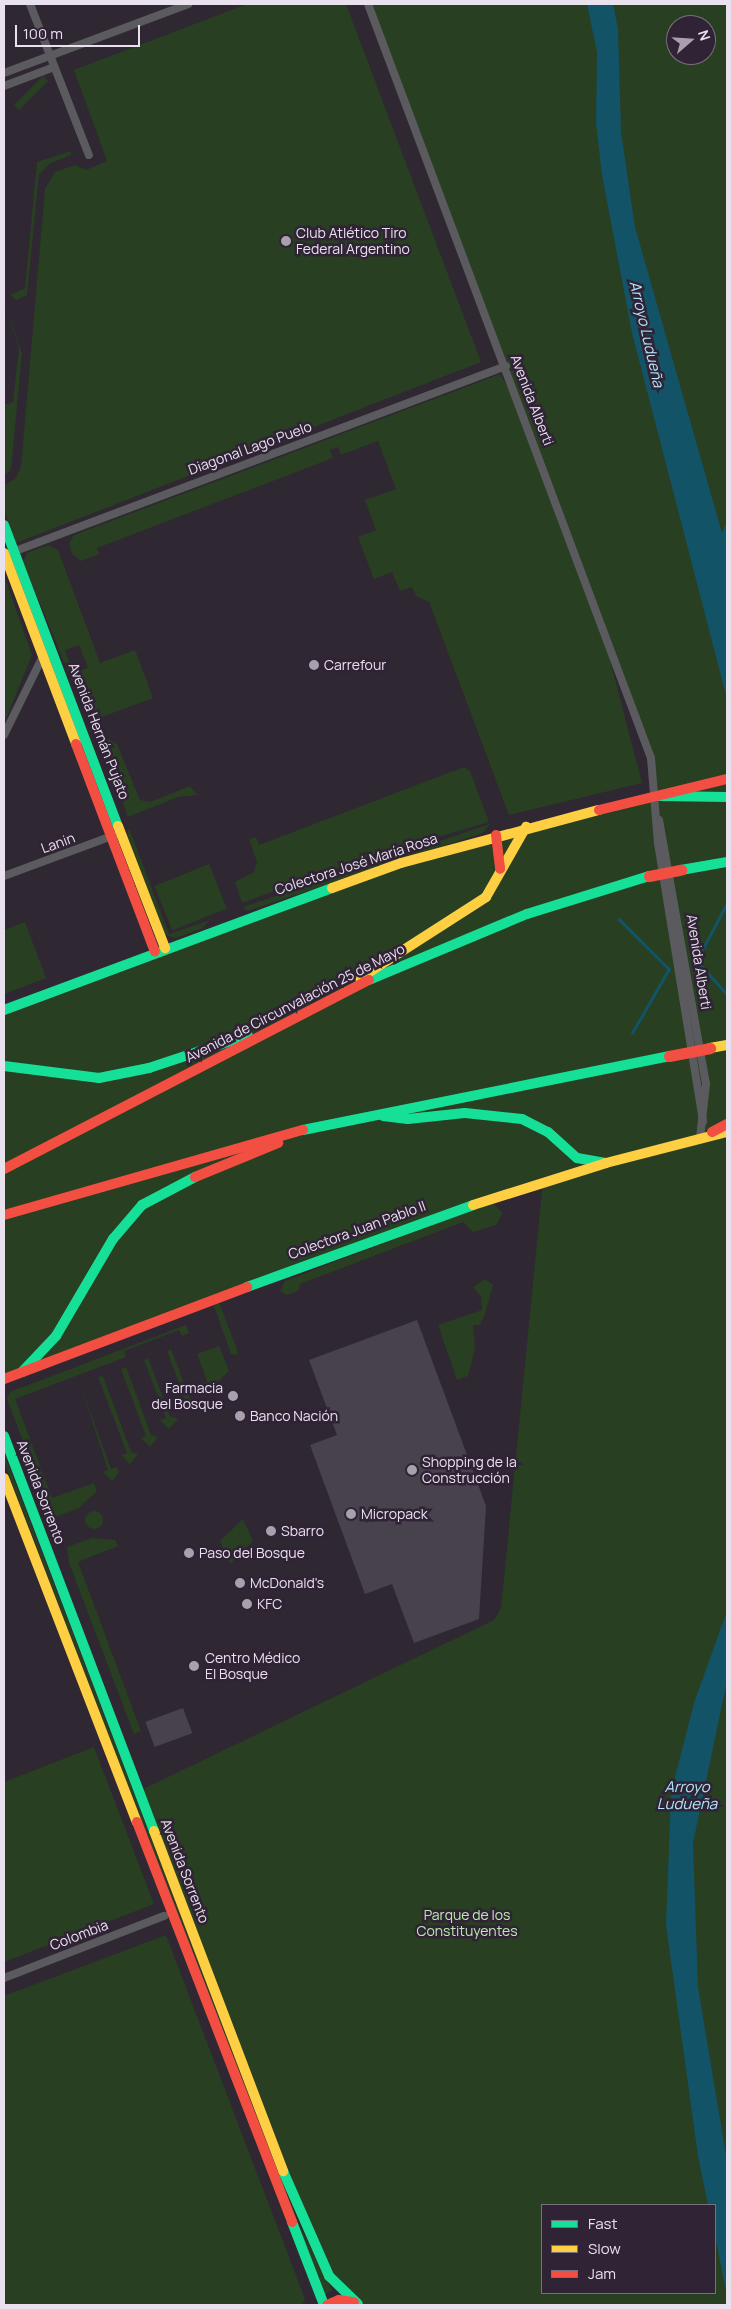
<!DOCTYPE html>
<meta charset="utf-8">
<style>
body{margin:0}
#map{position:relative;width:731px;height:2309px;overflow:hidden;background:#2f2732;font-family:Manrope,sans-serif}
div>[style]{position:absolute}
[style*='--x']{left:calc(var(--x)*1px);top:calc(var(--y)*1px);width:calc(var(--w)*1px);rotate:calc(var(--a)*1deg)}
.green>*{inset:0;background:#283f22;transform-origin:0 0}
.round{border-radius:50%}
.water>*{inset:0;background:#125367}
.stream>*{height:2.5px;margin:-1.25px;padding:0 1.25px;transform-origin:1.25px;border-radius:1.25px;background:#125367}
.building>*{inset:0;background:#48424c;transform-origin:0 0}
.street>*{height:8px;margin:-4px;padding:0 4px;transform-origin:4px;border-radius:4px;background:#5b5b5f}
.fast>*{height:10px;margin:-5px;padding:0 5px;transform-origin:5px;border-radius:5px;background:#16e098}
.slow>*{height:10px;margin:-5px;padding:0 5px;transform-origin:5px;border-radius:5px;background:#ffcf43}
.jam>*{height:10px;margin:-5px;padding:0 5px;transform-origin:5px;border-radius:5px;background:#f24e42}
.jam-bridge>*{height:11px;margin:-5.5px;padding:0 5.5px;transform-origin:5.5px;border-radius:5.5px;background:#f24e42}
.dots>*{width:14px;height:14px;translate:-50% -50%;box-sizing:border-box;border:2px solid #302336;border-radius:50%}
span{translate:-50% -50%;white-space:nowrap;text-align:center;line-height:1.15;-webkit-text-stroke:5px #302336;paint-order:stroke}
.poi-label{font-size:14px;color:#e9e1ee}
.left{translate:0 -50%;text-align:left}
.right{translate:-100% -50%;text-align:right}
.street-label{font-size:14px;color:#e9e1ee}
.park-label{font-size:14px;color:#b9edab}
.water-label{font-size:15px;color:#b1e7fc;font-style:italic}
.frame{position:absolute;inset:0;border:5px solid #e9e1ee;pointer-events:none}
.legend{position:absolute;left:541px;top:2204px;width:175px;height:90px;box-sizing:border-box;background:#302336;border:1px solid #7a6f80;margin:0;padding:6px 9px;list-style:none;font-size:15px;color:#e9e1ee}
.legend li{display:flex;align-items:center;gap:10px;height:25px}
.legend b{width:25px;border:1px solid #7a6f80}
.north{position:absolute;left:666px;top:15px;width:50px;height:50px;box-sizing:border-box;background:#302336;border:1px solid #7a6f80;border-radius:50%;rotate:71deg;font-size:14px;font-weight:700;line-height:20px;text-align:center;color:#e9e1ee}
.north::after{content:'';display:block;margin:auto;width:18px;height:22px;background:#a8a0ac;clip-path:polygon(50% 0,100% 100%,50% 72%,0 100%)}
.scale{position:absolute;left:15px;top:25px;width:125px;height:22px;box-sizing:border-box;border:2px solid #e9e1ee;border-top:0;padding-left:6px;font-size:15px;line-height:18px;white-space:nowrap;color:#e9e1ee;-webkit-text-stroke:4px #302336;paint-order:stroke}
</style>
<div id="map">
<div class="green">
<i style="clip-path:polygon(247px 4px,346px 4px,481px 362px,16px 543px,4px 510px,4px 485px,15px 479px,21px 467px,45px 189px,55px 172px,75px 165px,86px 170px,107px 161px,74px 70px)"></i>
<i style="clip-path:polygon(evenodd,368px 4px,727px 4px,727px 2305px,359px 2305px,329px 2276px,139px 1791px,494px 1620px,501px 1608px,543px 1182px,4px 1379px,4px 1010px,401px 863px,654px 797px,654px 769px,368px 4px,676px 25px,706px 25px,706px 55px,676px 55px,676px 25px,368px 4px,542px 2205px,715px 2205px,715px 2293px,542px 2293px,542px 2205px)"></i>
<i style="left:43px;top:76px;width:7px;height:41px;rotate:45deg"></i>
<i style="clip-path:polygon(71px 151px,71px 155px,49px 164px,39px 174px,27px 295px,16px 300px,10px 295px,25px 288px,37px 162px)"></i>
<i style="clip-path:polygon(4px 301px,22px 353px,11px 470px,4px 476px,4px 405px,13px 402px,19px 348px)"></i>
<i style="clip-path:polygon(500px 374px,513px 395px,608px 652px,642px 783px,509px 815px,429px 602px,416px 596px,412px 587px,400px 591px,392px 572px,374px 579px,358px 537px,376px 530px,365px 500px,396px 489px,378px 441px,341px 455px,338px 447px,330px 450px,333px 458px,97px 548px,99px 554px,81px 561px,72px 554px,69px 543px,74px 535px)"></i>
<i style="clip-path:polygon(evenodd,48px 545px,58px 550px,100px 663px,135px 650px,153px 698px,91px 721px,86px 716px,23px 562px,27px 553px,48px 545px,79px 645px,88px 668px,73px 673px,65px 650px,79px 645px)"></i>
<i style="clip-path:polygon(4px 575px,32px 655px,4px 724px)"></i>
<i style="clip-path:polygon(109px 739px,117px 744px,140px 800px,150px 802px,190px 786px,197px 795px,178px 797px,128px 817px,100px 741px)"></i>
<i style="clip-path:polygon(464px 767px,470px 771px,489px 822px,356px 861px,242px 903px,235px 882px,254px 872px,257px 862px,249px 839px,256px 837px,259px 845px)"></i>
<i style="clip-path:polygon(490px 824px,483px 833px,247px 911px,243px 907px)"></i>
<i style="clip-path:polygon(129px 828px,169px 934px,210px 920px,201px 929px,176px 938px,165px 935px,127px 834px)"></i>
<i style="left:209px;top:864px;width:48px;height:59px;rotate:68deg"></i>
<i style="clip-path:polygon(25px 922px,46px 978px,4px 994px,4px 930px)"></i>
<i style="clip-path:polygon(492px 1202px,503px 1213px,496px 1225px,473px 1232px,463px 1222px,300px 1284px,298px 1291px,287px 1295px,280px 1291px,285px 1281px)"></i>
<i style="clip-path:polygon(485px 1279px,493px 1285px,486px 1311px,480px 1325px,473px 1325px,475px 1348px,468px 1376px,457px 1380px,438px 1325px,482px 1310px,481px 1297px,473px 1287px)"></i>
<i style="clip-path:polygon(219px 1302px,238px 1352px,237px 1355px,231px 1354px,214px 1306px)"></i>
<i style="clip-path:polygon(186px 1325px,189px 1333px,182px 1336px,179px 1330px,124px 1351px,126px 1357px,15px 1399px,52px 1498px,94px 1483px,97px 1491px,79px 1508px,55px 1517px,46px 1502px,7px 1399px,10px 1392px)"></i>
<i style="clip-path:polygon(219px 1346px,229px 1371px,207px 1392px,201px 1386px,207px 1381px,197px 1354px)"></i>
<i style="clip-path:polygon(171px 1349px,190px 1399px,197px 1401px,188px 1411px,179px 1403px,185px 1400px,167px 1351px)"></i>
<i style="clip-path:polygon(148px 1358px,170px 1416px,178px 1419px,169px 1429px,160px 1420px,166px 1418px,144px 1360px)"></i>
<i style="clip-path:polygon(126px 1367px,151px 1435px,158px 1437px,150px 1447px,141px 1438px,146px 1436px,121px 1369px)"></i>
<i style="clip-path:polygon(103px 1376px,131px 1452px,138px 1454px,130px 1464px,121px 1455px,127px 1453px,98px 1377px)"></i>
<i style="clip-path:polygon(80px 1384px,111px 1469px,117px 1467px,119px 1472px,112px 1481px,103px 1472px,108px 1470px)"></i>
<i style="clip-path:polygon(4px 1453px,299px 2225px,332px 2290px,326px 2294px,323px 2295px,4px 1462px)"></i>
<i class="round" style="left:85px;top:1511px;width:18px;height:18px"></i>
<i style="clip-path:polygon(243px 1519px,253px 1541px,230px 1564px,220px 1541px)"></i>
<i style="clip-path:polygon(92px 1538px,115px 1540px,118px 1546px,78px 1562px,141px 1731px,134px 1734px,69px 1563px,67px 1547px)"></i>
<i style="clip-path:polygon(94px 1747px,154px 1904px,4px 1962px,4px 1782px)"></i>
<i style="clip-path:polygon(166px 1935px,305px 2299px,302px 2305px,4px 2305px,4px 1996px)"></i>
</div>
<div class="water">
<i style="clip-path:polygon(587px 4px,613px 4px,618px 29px,621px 132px,635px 227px,722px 533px,727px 521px,727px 699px,632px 333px,602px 175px,596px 123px,597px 52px)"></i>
<i style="clip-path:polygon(727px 1611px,727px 1681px,693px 1843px,698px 1987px,727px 2161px,727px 2296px,715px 2236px,715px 2205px,708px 2205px,698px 2156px,666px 1925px,671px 1793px,694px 1703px)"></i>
</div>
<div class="stream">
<i style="--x:727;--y:904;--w:64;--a:117.8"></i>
<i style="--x:697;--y:961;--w:45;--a:47.7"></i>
<i style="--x:619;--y:919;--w:71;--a:45"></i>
<i style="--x:632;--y:1033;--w:74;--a:-60"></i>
</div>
<div class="building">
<i style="clip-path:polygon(417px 1320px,486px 1506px,479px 1619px,414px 1643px,392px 1584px,365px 1594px,310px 1445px,337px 1435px,309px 1360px)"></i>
<i style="left:183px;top:1708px;width:27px;height:40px;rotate:70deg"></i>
</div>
<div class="street">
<i style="--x:30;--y:4;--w:162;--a:68.7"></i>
<i style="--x:368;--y:4;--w:805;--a:69.43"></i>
<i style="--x:651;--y:758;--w:85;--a:85.3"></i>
<i style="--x:658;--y:843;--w:282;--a:80.8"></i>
<i style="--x:4;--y:73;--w:197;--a:-20.5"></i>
<i style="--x:4;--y:86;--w:53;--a:-20.8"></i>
<i style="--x:10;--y:553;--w:530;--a:-20.66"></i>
<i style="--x:4;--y:735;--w:90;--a:-63.7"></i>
<i style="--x:659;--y:820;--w:268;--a:79.9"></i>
<i style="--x:706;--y:1084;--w:54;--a:96.3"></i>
<i style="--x:4;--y:876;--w:118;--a:-20.3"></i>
<i style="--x:4;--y:1978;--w:172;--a:-21.2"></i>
</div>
<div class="fast">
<i style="--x:4;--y:525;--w:322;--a:69.3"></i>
<i style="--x:660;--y:796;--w:67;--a:0.9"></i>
<i style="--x:681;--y:870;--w:47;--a:-9.9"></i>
<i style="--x:369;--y:980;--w:171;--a:-22.7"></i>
<i style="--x:527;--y:914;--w:128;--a:-17.3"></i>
<i style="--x:4;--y:1010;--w:350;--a:-20.4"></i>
<i style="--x:4;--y:1066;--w:96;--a:7.2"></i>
<i style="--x:99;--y:1078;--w:51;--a:-11.3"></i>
<i style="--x:149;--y:1068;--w:104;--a:-18.4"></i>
<i style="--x:383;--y:1116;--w:25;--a:7"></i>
<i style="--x:408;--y:1119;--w:57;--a:-6"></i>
<i style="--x:465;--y:1113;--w:57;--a:6"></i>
<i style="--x:522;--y:1119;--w:29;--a:27"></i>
<i style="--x:548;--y:1132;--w:39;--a:42"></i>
<i style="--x:577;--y:1158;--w:29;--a:10"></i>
<i style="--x:303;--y:1130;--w:373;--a:-11.4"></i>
<i style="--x:247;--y:1287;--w:240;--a:-19.9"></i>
<i style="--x:22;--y:1372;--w:50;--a:-46.6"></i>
<i style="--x:56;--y:1336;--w:113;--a:-59.6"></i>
<i style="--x:113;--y:1239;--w:45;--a:-49.5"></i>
<i style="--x:142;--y:1205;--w:60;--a:-27.8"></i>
<i style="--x:4;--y:1436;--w:423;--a:69.2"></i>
<i style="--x:283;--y:2171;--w:115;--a:66.3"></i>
<i style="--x:329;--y:2276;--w:40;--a:44"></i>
<i style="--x:292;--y:2222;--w:89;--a:68.9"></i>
</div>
<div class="slow">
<i style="--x:4;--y:553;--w:204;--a:69.3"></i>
<i style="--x:118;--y:826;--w:131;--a:68.9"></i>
<i style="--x:332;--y:888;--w:73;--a:-19.9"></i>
<i style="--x:401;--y:863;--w:205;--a:-15"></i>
<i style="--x:360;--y:978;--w:150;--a:-32.7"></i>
<i style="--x:486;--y:897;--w:81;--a:-60.3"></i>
<i style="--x:710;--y:1048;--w:17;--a:-10"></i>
<i style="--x:473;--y:1205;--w:139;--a:-17.5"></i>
<i style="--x:606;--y:1163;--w:125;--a:-14.4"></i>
<i style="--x:4;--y:1478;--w:369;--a:68.9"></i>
<i style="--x:154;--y:1831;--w:364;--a:69.2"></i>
</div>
<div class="jam">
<i style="--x:76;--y:744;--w:222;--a:69.2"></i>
<i style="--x:599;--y:810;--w:132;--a:-13.6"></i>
<i style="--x:496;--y:835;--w:34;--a:83"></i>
<i style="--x:712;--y:1132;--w:17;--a:-28"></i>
<i style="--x:4;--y:1169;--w:411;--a:-27.4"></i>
<i style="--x:195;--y:1177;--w:90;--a:-22.3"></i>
<i style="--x:4;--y:1215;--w:311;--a:-15.9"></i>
<i style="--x:4;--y:1379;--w:260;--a:-20.7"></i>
<i style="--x:137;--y:1822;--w:429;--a:68.8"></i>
<i style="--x:327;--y:2305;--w:13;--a:-23"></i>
<i style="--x:339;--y:2300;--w:15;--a:8"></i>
</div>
<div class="jam-bridge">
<i style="--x:649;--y:876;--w:33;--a:-11"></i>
<i style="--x:669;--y:1056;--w:42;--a:-11"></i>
</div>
<div class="dots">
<i style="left:286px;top:241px;background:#a8a0ac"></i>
<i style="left:314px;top:665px;background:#a8a0ac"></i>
<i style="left:233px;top:1396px;background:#a8a0ac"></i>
<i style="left:240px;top:1416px;background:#a8a0ac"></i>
<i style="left:412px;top:1470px;background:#a8a0ac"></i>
<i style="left:351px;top:1514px;background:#a8a0ac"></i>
<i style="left:271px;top:1531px;background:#a8a0ac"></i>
<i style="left:189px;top:1553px;background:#a8a0ac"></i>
<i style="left:240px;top:1583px;background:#a8a0ac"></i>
<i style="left:247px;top:1604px;background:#a8a0ac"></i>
<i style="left:194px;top:1666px;background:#a8a0ac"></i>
</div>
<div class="poi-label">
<span class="left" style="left:296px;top:241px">Club Atlético Tiro<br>Federal Argentino</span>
<span class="left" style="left:324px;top:665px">Carrefour</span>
<span class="right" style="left:223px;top:1396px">Farmacia<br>del Bosque</span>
<span class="left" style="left:250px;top:1416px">Banco Nación</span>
<span class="left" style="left:422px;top:1470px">Shopping de la<br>Construcción</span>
<span class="left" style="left:361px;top:1514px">Micropack</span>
<span class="left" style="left:281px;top:1531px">Sbarro</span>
<span class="left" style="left:199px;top:1553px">Paso del Bosque</span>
<span class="left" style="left:250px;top:1583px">McDonald's</span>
<span class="left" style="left:257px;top:1604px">KFC</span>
<span class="left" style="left:205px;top:1666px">Centro Médico<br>El Bosque</span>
</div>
<div class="street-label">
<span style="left:532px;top:400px;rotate:69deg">Avenida Alberti</span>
<span style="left:250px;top:448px;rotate:-20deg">Diagonal Lago Puelo</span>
<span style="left:99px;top:731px;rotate:69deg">Avenida Hernán Pujato</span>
<span style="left:58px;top:843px;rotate:-20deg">Lanin</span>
<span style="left:356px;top:864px;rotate:-18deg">Colectora José María Rosa</span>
<span style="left:699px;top:962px;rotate:81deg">Avenida Alberti</span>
<span style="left:295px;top:1003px;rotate:-27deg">Avenida de Circunvalación 25 de Mayo</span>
<span style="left:357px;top:1230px;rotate:-20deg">Colectora Juan Pablo II</span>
<span style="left:41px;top:1492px;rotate:69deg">Avenida Sorrento</span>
<span style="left:185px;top:1871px;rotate:69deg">Avenida Sorrento</span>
<span style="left:79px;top:1935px;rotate:-21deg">Colombia</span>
</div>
<div class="park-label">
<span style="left:467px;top:1923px">Parque de los<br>Constituyentes</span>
</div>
<div class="water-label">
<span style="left:647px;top:334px;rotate:77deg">Arroyo Ludueña</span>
<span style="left:687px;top:1795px">Arroyo<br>Ludueña</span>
</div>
<div class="frame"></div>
<ul class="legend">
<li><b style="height:6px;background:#16e098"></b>Fast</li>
<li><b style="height:6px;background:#ffcf43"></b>Slow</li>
<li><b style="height:6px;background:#f24e42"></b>Jam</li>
</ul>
<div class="north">N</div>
<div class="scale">100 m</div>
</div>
